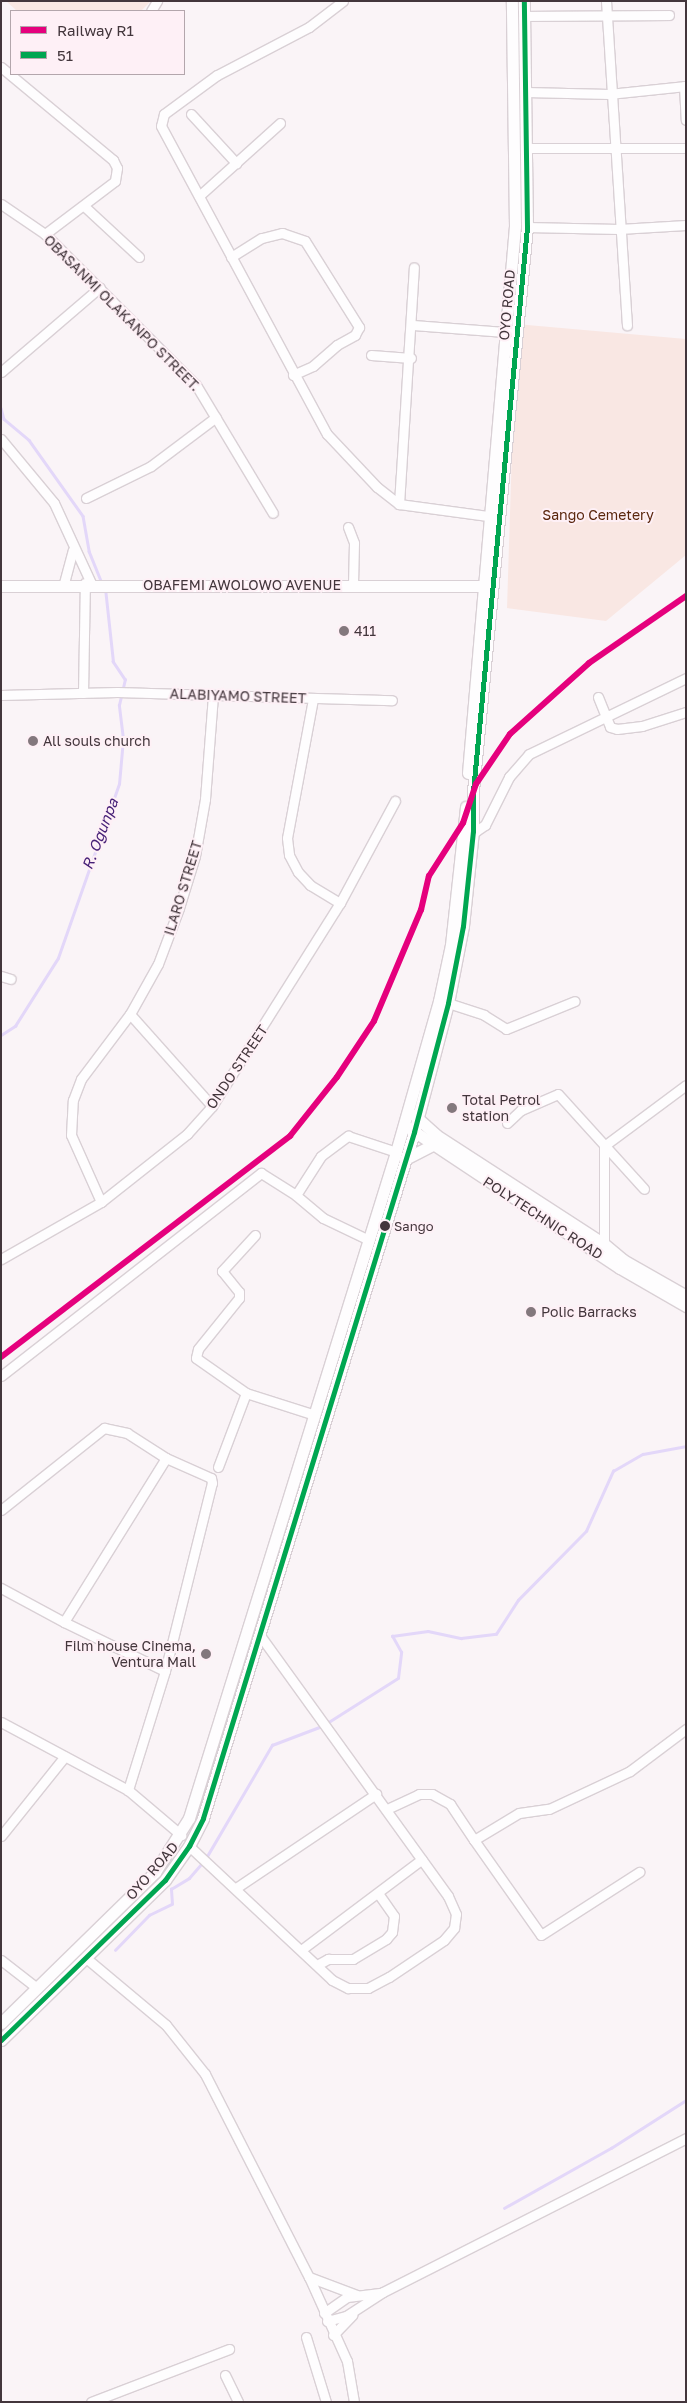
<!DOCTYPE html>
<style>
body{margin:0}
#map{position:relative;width:687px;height:2403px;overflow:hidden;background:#faf4f7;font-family:"Golos Text",sans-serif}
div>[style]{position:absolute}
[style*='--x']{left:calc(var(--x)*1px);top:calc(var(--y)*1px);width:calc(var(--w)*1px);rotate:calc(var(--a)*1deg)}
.green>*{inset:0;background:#f9e7e3}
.stream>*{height:2.5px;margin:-1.25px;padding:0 1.25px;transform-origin:1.25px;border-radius:1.25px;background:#e3d7f9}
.roads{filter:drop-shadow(1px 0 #d9d0d5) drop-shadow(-1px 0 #d9d0d5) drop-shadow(0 1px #d9d0d5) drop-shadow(0 -1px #d9d0d5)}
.minor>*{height:9px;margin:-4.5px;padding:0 4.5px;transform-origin:4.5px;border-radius:4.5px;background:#fefdfe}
.major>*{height:11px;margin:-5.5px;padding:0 5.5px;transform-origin:5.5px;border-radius:5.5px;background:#fefdfe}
.bus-1>*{height:5px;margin:-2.5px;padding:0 2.5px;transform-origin:2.5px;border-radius:2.5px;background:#00a651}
.rail-1>*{height:6px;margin:-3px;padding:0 3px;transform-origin:3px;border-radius:3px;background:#e5007d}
.dots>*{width:14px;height:14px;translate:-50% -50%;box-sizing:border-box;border:2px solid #fef0f6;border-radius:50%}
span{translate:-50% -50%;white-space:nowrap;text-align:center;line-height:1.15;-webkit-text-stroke:4px #fef0f6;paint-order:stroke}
.bus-label{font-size:13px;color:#43363c}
.left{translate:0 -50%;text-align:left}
.street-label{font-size:14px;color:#43363c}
.park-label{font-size:14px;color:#5a260e}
.poi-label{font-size:14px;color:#43363c}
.right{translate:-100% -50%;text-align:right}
.water-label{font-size:15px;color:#451f76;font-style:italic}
.frame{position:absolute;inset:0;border:2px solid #43363c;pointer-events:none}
.legend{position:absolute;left:10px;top:10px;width:175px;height:65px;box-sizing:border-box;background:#fef0f6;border:1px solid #b3a6ac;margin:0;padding:6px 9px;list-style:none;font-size:15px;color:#43363c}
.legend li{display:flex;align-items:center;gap:10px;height:25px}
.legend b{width:25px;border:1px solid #b3a6ac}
</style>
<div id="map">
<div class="green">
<i style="clip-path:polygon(6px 1px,151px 1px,141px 11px,17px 11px)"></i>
<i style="clip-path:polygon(516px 324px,686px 339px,686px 555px,606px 621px,507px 608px)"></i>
</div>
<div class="stream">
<i style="--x:1;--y:408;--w:11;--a:75"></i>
<i style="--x:4;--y:419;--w:33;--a:40"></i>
<i style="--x:29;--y:440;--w:93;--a:54.6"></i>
<i style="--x:83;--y:516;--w:36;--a:80"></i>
<i style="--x:89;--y:551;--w:35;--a:68"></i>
<i style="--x:1;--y:1035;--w:17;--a:-33"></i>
<i style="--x:15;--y:1026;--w:80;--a:-57.7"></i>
<i style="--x:58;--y:958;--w:184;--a:-70.7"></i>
<i style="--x:119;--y:784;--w:45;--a:-84.9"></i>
<i style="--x:123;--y:739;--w:34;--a:-97"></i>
<i style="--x:119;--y:705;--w:26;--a:-77"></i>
<i style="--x:125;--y:680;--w:22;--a:-124"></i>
<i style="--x:113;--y:662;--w:74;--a:-96.2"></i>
<i style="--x:327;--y:1723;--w:84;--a:-32.4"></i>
<i style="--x:398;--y:1678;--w:26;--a:-83"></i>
<i style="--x:401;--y:1652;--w:18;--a:-119"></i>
<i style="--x:392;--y:1636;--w:36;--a:-8"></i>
<i style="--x:428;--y:1631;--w:34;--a:12"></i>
<i style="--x:461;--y:1638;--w:35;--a:-7"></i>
<i style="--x:496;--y:1634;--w:40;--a:-57.1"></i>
<i style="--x:518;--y:1600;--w:97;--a:-45.4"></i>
<i style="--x:586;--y:1531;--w:66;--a:-65.8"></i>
<i style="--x:613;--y:1471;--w:34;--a:-30"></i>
<i style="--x:643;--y:1454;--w:44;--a:-10.5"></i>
<i style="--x:206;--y:1858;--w:131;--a:-59.7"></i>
<i style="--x:272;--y:1745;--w:53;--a:-20.8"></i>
<i style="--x:115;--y:1950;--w:49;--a:-45.8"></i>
<i style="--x:149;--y:1915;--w:25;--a:-26"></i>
<i style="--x:172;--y:1904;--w:15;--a:-94"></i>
<i style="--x:171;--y:1889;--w:21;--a:-31"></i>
<i style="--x:189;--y:1878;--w:21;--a:-49"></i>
<i style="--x:504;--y:2208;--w:123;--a:-29.3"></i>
<i style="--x:611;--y:2148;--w:89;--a:-32.6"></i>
</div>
<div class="roads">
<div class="minor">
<i style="--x:343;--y:1;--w:43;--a:142.6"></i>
<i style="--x:309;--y:27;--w:104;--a:152.4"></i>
<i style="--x:217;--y:75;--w:66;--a:143.7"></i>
<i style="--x:164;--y:114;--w:12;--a:104"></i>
<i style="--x:161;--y:126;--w:350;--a:61.7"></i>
<i style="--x:327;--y:434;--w:73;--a:46.7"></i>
<i style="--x:377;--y:487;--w:28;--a:38"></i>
<i style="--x:399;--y:504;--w:97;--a:7.7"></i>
<i style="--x:606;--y:1;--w:325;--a:86.3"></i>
<i style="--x:151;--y:11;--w:12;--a:-59"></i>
<i style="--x:524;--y:16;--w:145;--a:-0.4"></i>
<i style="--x:1;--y:67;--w:146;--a:39.7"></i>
<i style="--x:113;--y:160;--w:9;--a:63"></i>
<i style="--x:117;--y:168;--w:13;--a:99"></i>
<i style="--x:115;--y:181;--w:88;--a:142.9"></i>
<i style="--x:684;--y:86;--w:34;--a:87"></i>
<i style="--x:526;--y:92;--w:83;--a:1.4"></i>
<i style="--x:609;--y:94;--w:77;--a:-5.9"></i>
<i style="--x:191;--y:114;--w:67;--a:47.4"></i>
<i style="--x:527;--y:148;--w:159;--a:0"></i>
<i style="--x:199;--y:196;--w:109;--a:-42"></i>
<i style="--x:1;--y:204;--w:53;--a:34.3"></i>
<i style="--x:45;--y:234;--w:214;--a:45"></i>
<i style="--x:196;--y:385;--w:149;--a:59"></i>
<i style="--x:84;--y:206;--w:75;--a:42.8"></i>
<i style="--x:527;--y:227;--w:92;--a:1.2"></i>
<i style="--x:619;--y:229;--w:67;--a:-3.4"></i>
<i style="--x:231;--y:257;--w:36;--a:-32"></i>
<i style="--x:262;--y:238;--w:21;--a:-14"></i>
<i style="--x:282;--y:233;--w:24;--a:19"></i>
<i style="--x:305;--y:241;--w:102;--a:57.9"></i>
<i style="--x:359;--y:327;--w:9;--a:117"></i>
<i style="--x:355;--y:335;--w:21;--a:151"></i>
<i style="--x:337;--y:345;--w:32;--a:139"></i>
<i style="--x:313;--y:366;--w:22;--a:156"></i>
<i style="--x:413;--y:325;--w:92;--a:4.4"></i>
<i style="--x:371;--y:355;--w:40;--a:4.3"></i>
<i style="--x:1;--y:372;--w:130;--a:-40.6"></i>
<i style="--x:1;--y:439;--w:83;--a:50.4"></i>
<i style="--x:54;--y:503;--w:88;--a:65.2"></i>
<i style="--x:86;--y:498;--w:72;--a:-26.2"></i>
<i style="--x:151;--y:466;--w:81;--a:-37"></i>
<i style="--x:399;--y:504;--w:237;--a:-86.4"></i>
<i style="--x:348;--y:527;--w:17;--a:69"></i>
<i style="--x:354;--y:543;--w:42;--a:91.4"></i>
<i style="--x:64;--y:583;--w:34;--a:-75"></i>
<i style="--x:83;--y:693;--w:110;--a:-89"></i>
<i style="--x:1;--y:695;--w:116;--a:-1.5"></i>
<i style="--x:117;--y:692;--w:275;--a:1.7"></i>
<i style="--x:598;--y:697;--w:32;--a:68"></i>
<i style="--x:610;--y:727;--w:7;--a:16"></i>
<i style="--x:617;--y:729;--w:25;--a:-7"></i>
<i style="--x:642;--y:726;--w:46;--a:-17.7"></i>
<i style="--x:313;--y:699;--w:141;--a:100.6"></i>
<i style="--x:287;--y:838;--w:17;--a:83"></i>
<i style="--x:289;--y:855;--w:19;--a:62"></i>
<i style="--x:298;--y:872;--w:18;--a:47"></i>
<i style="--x:310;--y:885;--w:35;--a:31"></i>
<i style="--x:469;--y:831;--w:7;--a:0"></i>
<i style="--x:476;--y:831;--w:11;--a:-34"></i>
<i style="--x:485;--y:825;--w:54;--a:-63.4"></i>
<i style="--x:509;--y:777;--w:30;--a:-49"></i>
<i style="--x:529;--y:754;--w:174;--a:-25.8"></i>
<i style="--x:1;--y:976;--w:10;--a:17"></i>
<i style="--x:448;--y:1003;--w:38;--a:18"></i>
<i style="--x:484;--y:1015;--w:26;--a:32"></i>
<i style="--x:506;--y:1029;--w:74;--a:-22.1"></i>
<i style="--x:130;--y:1014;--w:123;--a:48.3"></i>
<i style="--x:507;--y:1123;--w:19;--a:-43"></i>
<i style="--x:521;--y:1110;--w:40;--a:-23.4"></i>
<i style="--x:558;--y:1094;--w:128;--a:47.8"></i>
<i style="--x:101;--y:1202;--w:73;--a:-114.1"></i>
<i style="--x:71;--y:1135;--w:35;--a:-87"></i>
<i style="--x:73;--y:1100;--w:22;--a:-69"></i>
<i style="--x:81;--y:1079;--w:81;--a:-53"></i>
<i style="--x:130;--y:1014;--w:57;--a:-60.8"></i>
<i style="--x:158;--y:964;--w:60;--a:-69.4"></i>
<i style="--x:179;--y:908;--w:54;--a:-72.9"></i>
<i style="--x:195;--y:856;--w:58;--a:-80"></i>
<i style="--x:205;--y:799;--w:104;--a:-85.6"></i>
<i style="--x:255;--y:1235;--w:49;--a:132.5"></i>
<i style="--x:222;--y:1271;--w:27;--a:51"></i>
<i style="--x:239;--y:1292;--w:6;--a:90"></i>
<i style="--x:239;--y:1298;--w:65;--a:128.8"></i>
<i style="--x:198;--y:1349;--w:9;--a:103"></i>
<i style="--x:196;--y:1358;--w:61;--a:35"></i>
<i style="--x:246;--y:1393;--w:72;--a:17.7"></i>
<i style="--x:369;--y:1240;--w:51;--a:-154.4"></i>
<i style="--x:323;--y:1218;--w:35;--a:-140"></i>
<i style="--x:296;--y:1195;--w:46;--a:-57.3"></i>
<i style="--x:321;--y:1156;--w:34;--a:-37"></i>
<i style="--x:348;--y:1136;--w:51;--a:18.4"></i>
<i style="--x:604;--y:1244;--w:98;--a:-90"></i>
<i style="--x:604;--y:1146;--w:102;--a:-36.6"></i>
<i style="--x:1;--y:1259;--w:115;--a:-29.7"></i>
<i style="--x:101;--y:1202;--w:110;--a:-38.3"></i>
<i style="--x:187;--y:1134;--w:38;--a:-48"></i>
<i style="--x:212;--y:1106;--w:240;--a:-57.8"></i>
<i style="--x:340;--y:903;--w:116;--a:-61.7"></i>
<i style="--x:1;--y:1376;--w:330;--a:-38"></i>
<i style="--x:261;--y:1173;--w:41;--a:32.2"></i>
<i style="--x:218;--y:1467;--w:79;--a:-69.3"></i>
<i style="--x:1;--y:1510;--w:132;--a:-38.5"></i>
<i style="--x:104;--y:1428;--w:24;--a:12"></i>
<i style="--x:127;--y:1433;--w:46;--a:32.7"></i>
<i style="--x:1;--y:1588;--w:72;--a:28.4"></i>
<i style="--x:165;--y:1671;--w:194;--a:-76"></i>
<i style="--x:212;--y:1483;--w:5;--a:-101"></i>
<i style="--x:211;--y:1478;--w:49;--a:-156"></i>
<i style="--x:166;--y:1458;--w:193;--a:121.9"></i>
<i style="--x:64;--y:1622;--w:112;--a:25.9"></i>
<i style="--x:165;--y:1671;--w:125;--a:107.3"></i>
<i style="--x:128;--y:1790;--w:70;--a:40.3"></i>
<i style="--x:1;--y:1722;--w:144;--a:28.2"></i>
<i style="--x:387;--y:1809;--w:35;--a:-25"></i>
<i style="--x:419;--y:1794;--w:13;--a:0"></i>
<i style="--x:432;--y:1794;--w:21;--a:29"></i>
<i style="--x:450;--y:1804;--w:43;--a:56.3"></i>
<i style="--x:474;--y:1840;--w:52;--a:-31"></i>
<i style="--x:519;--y:1813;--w:30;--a:-8"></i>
<i style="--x:549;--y:1809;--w:89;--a:-25.1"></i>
<i style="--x:630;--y:1771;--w:70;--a:-36.9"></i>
<i style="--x:1;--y:1836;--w:102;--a:-51.3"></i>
<i style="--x:474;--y:1840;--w:116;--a:54.8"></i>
<i style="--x:541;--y:1935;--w:117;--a:-32.7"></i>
<i style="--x:189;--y:1846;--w:196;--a:43.1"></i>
<i style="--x:332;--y:1980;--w:18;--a:27"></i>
<i style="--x:348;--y:1988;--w:20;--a:0"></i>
<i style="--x:368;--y:1988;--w:24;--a:-28"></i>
<i style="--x:389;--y:1977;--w:66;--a:-33.9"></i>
<i style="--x:444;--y:1940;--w:16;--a:-50"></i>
<i style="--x:454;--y:1928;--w:14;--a:-82"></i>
<i style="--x:456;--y:1914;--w:20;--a:-114"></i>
<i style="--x:448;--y:1896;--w:322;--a:-125.8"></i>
<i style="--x:236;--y:1888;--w:169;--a:-33.9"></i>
<i style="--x:301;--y:1950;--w:151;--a:-36.9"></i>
<i style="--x:86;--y:1958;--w:104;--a:39.9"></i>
<i style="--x:166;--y:2025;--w:63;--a:51.5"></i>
<i style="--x:205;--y:2074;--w:228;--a:62.9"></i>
<i style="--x:309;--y:2277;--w:92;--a:65.7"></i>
<i style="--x:347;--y:2361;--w:42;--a:80.3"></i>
<i style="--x:1;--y:1960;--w:46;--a:37.9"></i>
<i style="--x:317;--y:1965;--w:13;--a:-29"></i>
<i style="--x:328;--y:1959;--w:25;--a:0"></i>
<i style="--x:353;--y:1959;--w:39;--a:-31"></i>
<i style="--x:386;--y:1939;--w:9;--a:-49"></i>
<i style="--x:392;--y:1932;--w:16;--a:-83"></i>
<i style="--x:394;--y:1916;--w:28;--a:-125"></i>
<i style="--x:309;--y:2277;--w:51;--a:20.6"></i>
<i style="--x:324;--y:2313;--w:28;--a:-35"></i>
<i style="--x:347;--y:2297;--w:33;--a:-7"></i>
<i style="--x:327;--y:2321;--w:20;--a:-15"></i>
<i style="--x:346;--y:2316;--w:44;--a:-33"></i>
<i style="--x:383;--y:2292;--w:340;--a:-26.9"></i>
<i style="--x:333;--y:2335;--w:28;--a:-46"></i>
<i style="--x:306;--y:2337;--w:68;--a:72.9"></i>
<i style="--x:225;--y:2375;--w:30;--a:64"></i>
<i style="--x:91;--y:2402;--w:148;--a:-21"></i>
</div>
<div class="major">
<i style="--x:1;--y:586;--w:488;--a:0"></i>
<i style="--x:468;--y:773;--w:549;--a:-85.09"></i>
<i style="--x:515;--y:226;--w:225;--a:-90.8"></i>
<i style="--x:414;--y:1115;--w:30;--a:42"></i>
<i style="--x:436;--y:1135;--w:200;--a:33"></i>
<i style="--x:604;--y:1244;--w:25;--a:40"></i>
<i style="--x:623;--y:1260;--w:73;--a:29.7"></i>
<i style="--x:409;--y:1128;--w:253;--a:33.6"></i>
<i style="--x:620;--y:1268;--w:76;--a:29.9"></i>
<i style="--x:405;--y:1159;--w:30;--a:-27"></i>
<i style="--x:1;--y:2023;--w:216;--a:-44.4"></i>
<i style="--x:155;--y:1872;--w:64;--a:-57.8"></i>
<i style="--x:189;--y:1818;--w:697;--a:-72.73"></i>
<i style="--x:396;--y:1152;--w:157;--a:-74.1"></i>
<i style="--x:439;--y:1001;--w:57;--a:-77.9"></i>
<i style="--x:451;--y:945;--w:139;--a:-83.8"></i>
<i style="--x:1;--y:2040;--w:229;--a:-44.3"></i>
<i style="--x:165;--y:1880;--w:42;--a:-54.8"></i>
<i style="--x:189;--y:1846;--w:31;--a:-63"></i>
<i style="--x:203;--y:1818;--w:718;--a:-72.9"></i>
<i style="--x:414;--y:1132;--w:133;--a:-75.2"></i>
<i style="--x:448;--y:1003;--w:78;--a:-79"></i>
<i style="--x:463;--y:926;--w:96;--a:-84"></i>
<i style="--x:473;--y:831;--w:40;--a:-90"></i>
<i style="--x:473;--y:791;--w:567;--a:-84.53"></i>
<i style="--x:527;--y:227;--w:226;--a:-90.8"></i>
</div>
</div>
<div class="bus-1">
<i style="--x:1;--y:2040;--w:229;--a:-44.3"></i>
<i style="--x:165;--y:1880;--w:42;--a:-54.8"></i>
<i style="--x:189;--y:1846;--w:31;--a:-63"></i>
<i style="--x:203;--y:1818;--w:718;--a:-72.9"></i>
<i style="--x:414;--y:1132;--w:133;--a:-75.2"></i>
<i style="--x:448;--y:1003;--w:78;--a:-79"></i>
<i style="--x:463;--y:926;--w:96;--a:-84"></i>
<i style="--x:473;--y:831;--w:40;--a:-90"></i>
<i style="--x:473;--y:791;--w:567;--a:-84.53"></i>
<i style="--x:527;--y:227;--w:226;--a:-90.8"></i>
</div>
<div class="rail-1">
<i style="--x:1;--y:1357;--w:364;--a:-37.4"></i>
<i style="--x:290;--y:1136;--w:75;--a:-51.5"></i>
<i style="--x:337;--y:1077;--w:67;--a:-56.5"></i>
<i style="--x:374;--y:1021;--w:121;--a:-67.1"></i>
<i style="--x:421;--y:910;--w:35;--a:-77"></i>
<i style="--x:429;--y:876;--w:63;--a:-57.3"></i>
<i style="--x:463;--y:823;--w:41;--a:-71.6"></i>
<i style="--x:476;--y:784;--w:60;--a:-55.8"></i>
<i style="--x:510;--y:734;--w:106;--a:-41.9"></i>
<i style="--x:589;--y:663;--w:118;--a:-34.6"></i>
</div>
<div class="dots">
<i style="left:344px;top:631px;background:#83787d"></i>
<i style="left:33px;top:741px;background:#83787d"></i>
<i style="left:452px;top:1108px;background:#83787d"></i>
<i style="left:385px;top:1226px;background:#43363c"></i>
<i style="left:531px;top:1312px;background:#83787d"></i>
<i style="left:206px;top:1654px;background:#83787d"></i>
</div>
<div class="bus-label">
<span class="left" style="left:394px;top:1226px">Sango</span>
</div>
<div class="street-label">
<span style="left:507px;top:305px;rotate:-85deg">OYO ROAD</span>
<span style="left:122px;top:313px;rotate:45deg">OBASANMI OLAKANPO STREET.</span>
<span style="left:242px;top:585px">OBAFEMI AWOLOWO AVENUE</span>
<span style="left:238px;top:696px;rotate:2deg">ALABIYAMO STREET</span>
<span style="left:183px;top:888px;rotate:-73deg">ILARO STREET</span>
<span style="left:237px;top:1067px;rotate:-56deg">ONDO STREET</span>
<span style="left:543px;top:1218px;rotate:33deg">POLYTECHNIC ROAD</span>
<span style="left:152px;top:1871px;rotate:-49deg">OYO ROAD</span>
</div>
<div class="park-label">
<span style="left:598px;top:515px">Sango Cemetery</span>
</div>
<div class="poi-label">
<span class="left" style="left:354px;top:631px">411</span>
<span class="left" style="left:43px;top:741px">All souls church</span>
<span class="left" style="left:462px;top:1108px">Total Petrol<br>station</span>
<span class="left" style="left:541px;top:1312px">Polic Barracks</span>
<span class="right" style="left:196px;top:1654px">Film house Cinema,<br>Ventura Mall</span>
</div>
<div class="water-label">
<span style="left:100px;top:834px;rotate:-69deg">R. Ogunpa</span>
</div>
<div class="frame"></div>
<ul class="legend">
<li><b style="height:6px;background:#e5007d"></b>Railway R1</li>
<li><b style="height:6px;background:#00a651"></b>51</li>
</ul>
</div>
